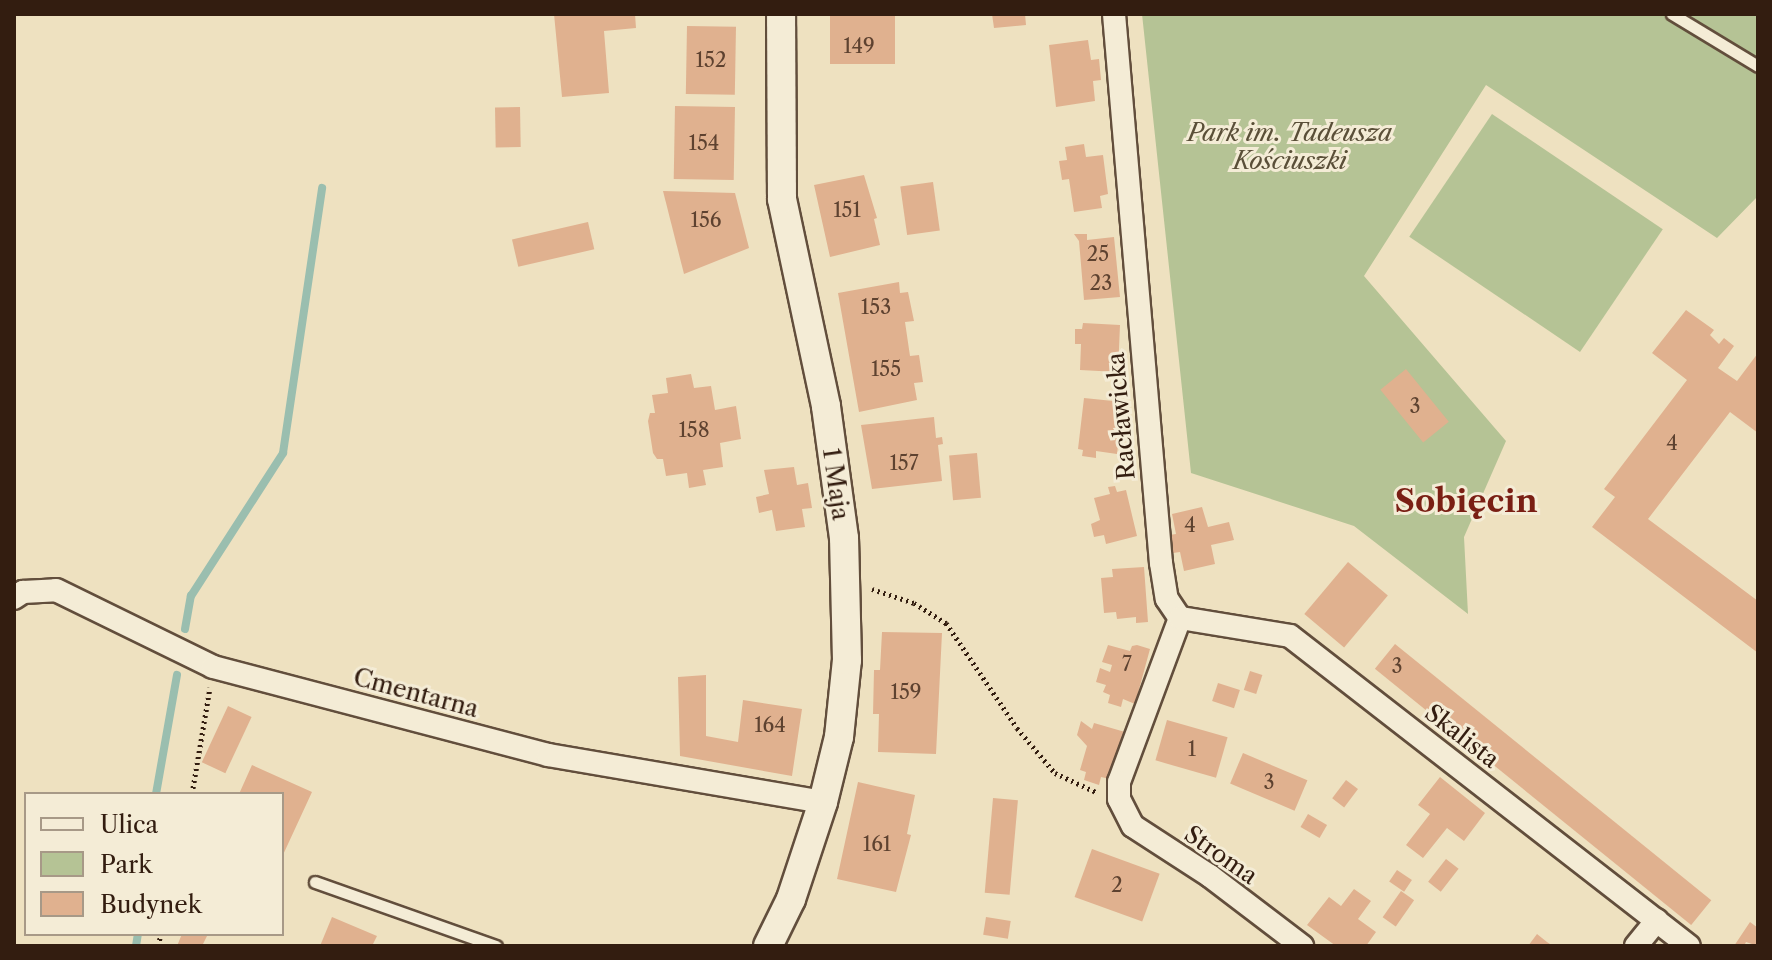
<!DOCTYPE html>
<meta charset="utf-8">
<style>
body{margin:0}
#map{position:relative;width:1772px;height:960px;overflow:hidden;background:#eee1c0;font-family:"Libre Caslon Text",serif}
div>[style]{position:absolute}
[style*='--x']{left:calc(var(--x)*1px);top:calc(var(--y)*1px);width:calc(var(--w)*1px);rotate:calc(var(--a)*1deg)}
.green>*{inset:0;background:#b5c395;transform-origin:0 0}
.stream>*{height:8px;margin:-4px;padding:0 4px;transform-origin:4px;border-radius:4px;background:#9abeaf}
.building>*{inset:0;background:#e0b18f;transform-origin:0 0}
.path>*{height:5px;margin-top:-2.5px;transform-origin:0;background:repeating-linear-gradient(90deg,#331d10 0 2px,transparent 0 6px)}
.roads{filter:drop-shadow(2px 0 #624e3c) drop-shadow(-2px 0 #624e3c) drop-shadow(0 2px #624e3c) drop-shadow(0 -2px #624e3c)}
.service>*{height:11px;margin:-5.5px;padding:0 5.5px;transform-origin:5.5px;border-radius:5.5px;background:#f4ecd6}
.minor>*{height:22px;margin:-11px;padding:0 11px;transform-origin:11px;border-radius:11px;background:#f4ecd6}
.tertiary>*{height:28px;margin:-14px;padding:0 14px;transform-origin:14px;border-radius:14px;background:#f4ecd6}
span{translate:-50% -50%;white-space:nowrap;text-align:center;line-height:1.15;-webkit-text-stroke:6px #f4ecd6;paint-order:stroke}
.number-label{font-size:20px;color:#5e4230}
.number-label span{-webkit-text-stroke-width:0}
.park-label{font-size:24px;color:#5a4f38;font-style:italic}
.street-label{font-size:24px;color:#331d10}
.district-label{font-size:32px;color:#7a1f14;font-weight:700}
.frame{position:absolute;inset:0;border:16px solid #331d10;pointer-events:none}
.legend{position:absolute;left:24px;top:792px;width:260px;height:144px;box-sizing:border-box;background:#f4ecd6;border:2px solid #a79987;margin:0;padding:10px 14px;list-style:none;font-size:24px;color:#331d10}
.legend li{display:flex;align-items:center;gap:16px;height:40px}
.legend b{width:40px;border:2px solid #a79987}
</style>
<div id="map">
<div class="green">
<i style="clip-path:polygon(1142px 14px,1758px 14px,1758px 196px,1717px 238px,1486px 85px,1364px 276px,1506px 441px,1464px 537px,1468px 614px,1354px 526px,1191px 473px)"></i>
<i style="left:1492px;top:114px;width:206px;height:148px;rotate:34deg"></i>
</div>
<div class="stream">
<i style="--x:185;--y:629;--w:34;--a:-80"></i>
<i style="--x:191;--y:596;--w:170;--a:-57.2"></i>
<i style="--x:283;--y:453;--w:268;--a:-81.6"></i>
<i style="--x:156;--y:794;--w:121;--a:-80"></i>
<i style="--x:136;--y:946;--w:12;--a:-81"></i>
</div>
<div class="building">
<i style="clip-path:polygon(554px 14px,635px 14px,636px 28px,604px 31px,609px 93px,562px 97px)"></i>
<i style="left:830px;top:14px;width:65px;height:50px"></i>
<i style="clip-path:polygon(992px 14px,1025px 14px,1026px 25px,994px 28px)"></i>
<i style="left:687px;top:26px;width:49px;height:68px;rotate:1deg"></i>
<i style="clip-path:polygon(1088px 40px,1091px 60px,1099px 59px,1101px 80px,1093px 81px,1095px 101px,1056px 107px,1049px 45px)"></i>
<i style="left:675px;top:106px;width:60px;height:73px;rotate:1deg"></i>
<i style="left:520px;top:107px;width:40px;height:25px;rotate:89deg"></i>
<i style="clip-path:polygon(1084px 144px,1086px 157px,1103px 155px,1108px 194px,1100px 196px,1102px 208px,1074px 212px,1069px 179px,1062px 180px,1059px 161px,1067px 160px,1065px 147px)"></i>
<i style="clip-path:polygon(864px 175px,877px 218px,874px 219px,880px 245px,830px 257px,814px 185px)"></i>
<i style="left:933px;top:182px;width:49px;height:33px;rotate:82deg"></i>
<i style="clip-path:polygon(663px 191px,735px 193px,749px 248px,684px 274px)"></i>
<i style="left:588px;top:222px;width:28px;height:78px;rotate:77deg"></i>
<i style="clip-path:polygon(1074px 234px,1087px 234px,1087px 240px,1114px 237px,1120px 297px,1084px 300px,1079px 241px)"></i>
<i style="clip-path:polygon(899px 282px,900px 293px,908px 292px,914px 321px,905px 322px,910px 356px,919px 355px,923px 382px,914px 383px,917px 400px,859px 412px,838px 293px)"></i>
<i style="clip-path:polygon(1686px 310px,1714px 330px,1710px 335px,1719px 344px,1724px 338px,1734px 346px,1718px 368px,1737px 381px,1758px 353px,1758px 433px,1730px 412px,1648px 519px,1758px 601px,1758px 653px,1592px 527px,1615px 497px,1604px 489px,1687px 380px,1652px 353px)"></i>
<i style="clip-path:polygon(1083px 323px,1120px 325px,1118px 372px,1080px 370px,1081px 344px,1075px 344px,1075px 329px,1082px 329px)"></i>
<i style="left:1406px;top:369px;width:68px;height:33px;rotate:51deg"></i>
<i style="clip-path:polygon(691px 374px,694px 388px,711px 386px,715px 410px,736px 406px,741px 439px,720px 443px,723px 467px,703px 470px,706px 485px,689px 488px,687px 473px,666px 476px,663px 459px,657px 459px,653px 453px,648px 421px,650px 413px,655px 413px,652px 395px,668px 393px,666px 378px)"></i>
<i style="clip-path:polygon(1084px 398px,1123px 402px,1117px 454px,1096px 451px,1096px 458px,1082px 456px,1083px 450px,1078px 449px)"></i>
<i style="clip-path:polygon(934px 417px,936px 438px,942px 437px,943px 444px,938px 445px,942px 481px,872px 489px,861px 425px)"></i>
<i style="left:977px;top:453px;width:45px;height:28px;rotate:85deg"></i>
<i style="clip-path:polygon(794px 467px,797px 485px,808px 483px,812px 508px,802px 509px,805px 527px,776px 531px,772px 510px,759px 513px,756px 497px,769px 494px,764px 470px)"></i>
<i style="clip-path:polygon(1115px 486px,1117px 492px,1126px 490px,1137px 536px,1106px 544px,1104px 535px,1094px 537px,1091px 524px,1100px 520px,1094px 498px,1110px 494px,1108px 487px)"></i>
<i style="clip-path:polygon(1202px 507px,1208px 527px,1229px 522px,1234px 540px,1211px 545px,1215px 564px,1184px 571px,1180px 552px,1173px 553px,1169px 535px,1176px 534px,1172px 514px)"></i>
<i style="left:1348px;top:562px;width:52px;height:68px;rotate:40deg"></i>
<i style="clip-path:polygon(1144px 567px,1148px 622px,1136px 623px,1136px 617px,1117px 619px,1116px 612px,1104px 613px,1101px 578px,1113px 577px,1112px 569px)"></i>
<i style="clip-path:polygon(882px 632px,942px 633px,936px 754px,878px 752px,879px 714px,873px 714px,874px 670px,880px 670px)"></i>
<i style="left:1395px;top:644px;width:407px;height:32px;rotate:39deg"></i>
<i style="clip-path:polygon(1108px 645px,1130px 651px,1132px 646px,1137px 645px,1150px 649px,1135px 704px,1123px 699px,1121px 707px,1108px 703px,1110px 695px,1103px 692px,1106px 685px,1096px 682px,1100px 668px,1110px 672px,1112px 665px,1102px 662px)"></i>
<i style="left:1250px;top:671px;width:13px;height:20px;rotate:18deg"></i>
<i style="clip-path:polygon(706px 675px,706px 736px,738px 742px,743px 700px,802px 709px,792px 776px,680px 756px,678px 677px)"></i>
<i style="left:1218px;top:683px;width:23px;height:19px;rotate:18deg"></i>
<i style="left:228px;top:706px;width:26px;height:62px;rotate:25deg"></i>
<i style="left:1167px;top:720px;width:63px;height:42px;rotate:16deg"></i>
<i style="clip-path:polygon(1081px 721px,1092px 729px,1094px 723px,1125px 732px,1110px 779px,1101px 777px,1099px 785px,1084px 780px,1086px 772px,1080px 770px,1087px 746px,1077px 735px)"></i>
<i style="left:1243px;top:753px;width:70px;height:33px;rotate:23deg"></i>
<i style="clip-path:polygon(252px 765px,312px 792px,282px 857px,282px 794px,239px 794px)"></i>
<i style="clip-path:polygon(1440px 777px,1485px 813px,1464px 841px,1447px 828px,1423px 858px,1406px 845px,1430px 814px,1418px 805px)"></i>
<i style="left:1346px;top:780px;width:15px;height:23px;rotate:37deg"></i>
<i style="clip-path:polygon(858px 782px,915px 795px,907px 834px,911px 835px,896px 892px,837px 879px)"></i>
<i style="left:993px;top:798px;width:25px;height:95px;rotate:5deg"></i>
<i style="left:1308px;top:814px;width:22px;height:15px;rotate:30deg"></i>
<i style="left:1092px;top:849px;width:72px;height:51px;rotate:20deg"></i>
<i style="left:1446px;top:859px;width:16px;height:29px;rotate:38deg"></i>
<i style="left:1397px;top:870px;width:18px;height:14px;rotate:34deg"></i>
<i style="clip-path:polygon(1354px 889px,1371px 901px,1358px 919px,1376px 932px,1366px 946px,1336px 946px,1307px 925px,1329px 897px,1341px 906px)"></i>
<i style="left:1401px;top:891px;width:16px;height:32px;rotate:35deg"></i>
<i style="clip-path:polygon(332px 917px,377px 936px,372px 946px,320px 946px)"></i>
<i style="left:986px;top:917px;width:25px;height:18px;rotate:9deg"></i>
<i style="clip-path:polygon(1750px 922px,1758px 928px,1758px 946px,1746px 942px,1744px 946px,1734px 946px)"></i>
<i style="clip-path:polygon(182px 934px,208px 934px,202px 946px,177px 946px)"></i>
<i style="clip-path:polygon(1537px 934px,1547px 942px,1553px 946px,1528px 946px)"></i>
</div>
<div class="path">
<i style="--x:872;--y:589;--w:44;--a:18.4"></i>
<i style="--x:914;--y:603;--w:38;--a:32"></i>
<i style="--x:946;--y:623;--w:127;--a:55.9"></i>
<i style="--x:1017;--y:728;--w:59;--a:49.8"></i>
<i style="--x:1055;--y:773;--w:47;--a:24.9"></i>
<i style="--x:192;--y:794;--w:108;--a:-80.4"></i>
<i style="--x:158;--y:946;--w:12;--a:-76"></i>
</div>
<div class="roads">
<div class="service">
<i style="--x:1672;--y:14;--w:100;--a:31.2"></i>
<i style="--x:315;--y:882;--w:192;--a:19.5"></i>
</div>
<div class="minor">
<i style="--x:1114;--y:14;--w:551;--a:85.11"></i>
<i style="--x:1161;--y:563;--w:36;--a:81"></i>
<i style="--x:1167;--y:599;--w:23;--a:56"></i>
<i style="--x:1180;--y:618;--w:175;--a:110.4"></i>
<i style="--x:1119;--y:782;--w:17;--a:90"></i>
<i style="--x:1119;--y:799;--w:30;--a:63"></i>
<i style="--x:1133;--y:826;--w:92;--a:33"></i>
<i style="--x:1210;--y:876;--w:116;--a:37.3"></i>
<i style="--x:14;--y:598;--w:11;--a:-34"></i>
<i style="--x:23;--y:592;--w:33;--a:-3"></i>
<i style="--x:56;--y:590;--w:175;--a:26.1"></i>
<i style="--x:213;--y:667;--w:346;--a:14.7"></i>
<i style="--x:548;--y:755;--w:279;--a:9.7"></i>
<i style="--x:1180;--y:618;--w:111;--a:9.3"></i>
<i style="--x:1290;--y:636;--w:505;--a:37.85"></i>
<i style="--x:1636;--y:946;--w:33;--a:-51"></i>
</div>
<div class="tertiary">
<i style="--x:768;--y:946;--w:52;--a:-63.9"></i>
<i style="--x:791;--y:899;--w:102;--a:-71.7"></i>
<i style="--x:823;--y:802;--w:67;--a:-76.2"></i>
<i style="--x:839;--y:737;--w:77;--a:-84.1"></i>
<i style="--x:847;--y:660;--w:122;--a:-91.4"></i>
<i style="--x:844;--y:538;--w:133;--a:-97.8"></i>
<i style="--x:826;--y:406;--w:212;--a:-102"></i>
<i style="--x:782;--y:199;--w:185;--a:-90.3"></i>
</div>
</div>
<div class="number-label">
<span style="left:859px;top:46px">149</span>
<span style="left:711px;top:60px">152</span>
<span style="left:704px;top:143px">154</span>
<span style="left:847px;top:210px">151</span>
<span style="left:706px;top:220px">156</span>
<span style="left:1098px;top:254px">25</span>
<span style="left:1101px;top:283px">23</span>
<span style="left:876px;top:307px">153</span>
<span style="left:886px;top:369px">155</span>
<span style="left:1415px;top:406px">3</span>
<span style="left:694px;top:430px">158</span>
<span style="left:1672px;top:443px">4</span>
<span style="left:904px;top:463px">157</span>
<span style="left:1190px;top:525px">4</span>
<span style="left:1127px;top:664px">7</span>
<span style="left:1397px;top:666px">3</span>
<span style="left:906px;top:692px">159</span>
<span style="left:770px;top:725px">164</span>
<span style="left:1192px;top:749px">1</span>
<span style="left:1269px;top:782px">3</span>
<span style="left:877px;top:844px">161</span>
<span style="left:1117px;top:885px">2</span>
</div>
<div class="park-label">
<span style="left:1290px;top:147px">Park im. Tadeusza<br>Kościuszki</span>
</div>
<div class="street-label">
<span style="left:1121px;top:416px;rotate:-95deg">Racławicka</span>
<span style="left:836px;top:484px;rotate:82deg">1 Maja</span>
<span style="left:416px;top:693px;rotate:15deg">Cmentarna</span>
<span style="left:1462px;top:736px;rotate:38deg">Skalista</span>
<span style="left:1221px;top:855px;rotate:35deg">Stroma</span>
</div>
<div class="district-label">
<span style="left:1466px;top:501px">Sobięcin</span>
</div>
<div class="frame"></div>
<ul class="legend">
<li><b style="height:10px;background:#f4ecd6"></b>Ulica</li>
<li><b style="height:22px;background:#b5c395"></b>Park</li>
<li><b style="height:22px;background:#e0b18f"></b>Budynek</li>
</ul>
</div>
